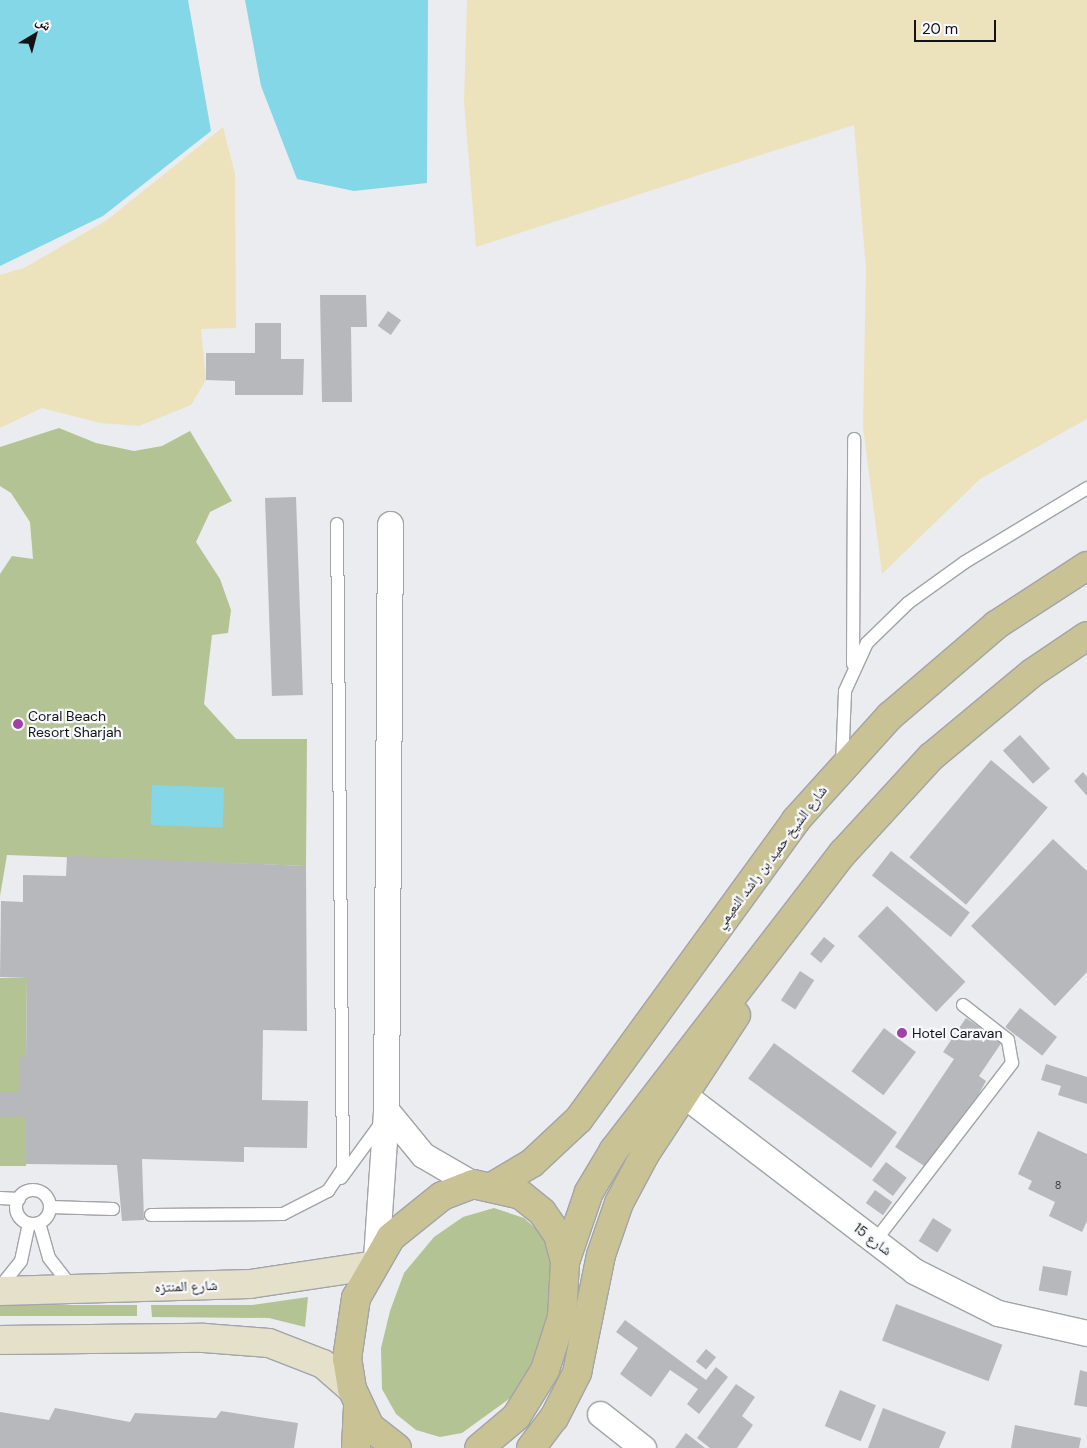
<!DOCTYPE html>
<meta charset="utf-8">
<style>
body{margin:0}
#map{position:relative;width:1087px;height:1448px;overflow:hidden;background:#eaecef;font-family:"DM Sans","Noto Naskh Arabic",sans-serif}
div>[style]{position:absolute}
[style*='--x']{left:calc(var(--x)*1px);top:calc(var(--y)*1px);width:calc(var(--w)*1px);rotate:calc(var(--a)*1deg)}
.green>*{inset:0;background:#b4c394;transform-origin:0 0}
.sand>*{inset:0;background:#ece3bd}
.water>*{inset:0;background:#84d7e6;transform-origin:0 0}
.building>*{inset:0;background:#b7b8bc;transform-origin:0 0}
.roads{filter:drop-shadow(1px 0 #a2a4a7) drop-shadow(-1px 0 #a2a4a7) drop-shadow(0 1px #a2a4a7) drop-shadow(0 -1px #a2a4a7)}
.lane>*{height:12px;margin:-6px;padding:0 6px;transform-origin:6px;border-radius:6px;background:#fff}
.lane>.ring{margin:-6px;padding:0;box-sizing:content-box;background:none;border:12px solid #fff;border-radius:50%}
.street>*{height:25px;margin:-12.5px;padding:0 12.5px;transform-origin:12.5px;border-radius:12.5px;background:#fff}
.secondary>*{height:28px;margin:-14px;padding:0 14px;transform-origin:14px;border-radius:14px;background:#e4e0ca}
.primary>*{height:28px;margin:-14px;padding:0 14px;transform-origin:14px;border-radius:14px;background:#c9c295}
.dots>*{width:14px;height:14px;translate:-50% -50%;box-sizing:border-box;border:2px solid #f8f9fd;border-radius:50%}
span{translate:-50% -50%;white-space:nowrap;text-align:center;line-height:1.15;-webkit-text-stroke:4.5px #f8f9fd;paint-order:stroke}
.number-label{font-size:11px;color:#3c3c3f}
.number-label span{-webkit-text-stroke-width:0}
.poi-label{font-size:14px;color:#131315}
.left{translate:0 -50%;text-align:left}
.street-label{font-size:14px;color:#131315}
.north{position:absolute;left:10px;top:10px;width:50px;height:50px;-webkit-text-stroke:4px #f8f9fd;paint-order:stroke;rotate:37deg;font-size:14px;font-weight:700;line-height:20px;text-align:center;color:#131315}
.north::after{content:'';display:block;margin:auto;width:18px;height:22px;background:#131315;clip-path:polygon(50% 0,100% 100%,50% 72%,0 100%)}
.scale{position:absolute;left:914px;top:20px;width:82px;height:22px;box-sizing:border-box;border:2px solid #131315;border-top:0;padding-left:6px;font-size:15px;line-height:18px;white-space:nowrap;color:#131315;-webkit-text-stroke:4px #f8f9fd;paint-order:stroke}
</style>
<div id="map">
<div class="green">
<i style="clip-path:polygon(59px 428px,96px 443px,134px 451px,162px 446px,190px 431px,232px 501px,210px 512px,196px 542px,220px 579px,231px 610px,228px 633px,212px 635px,204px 704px,236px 739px,307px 739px,306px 866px,7px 855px,0 896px,0 574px,12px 556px,33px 559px,30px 522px,11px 493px,0 486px,0 447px)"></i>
<i style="clip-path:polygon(0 978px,27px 978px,26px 1057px,20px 1057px,20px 1092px,0 1092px)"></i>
<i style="left:0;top:1117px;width:26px;height:49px"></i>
<i style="clip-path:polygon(494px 1208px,524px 1218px,544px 1236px,552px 1255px,549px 1324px,535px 1365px,516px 1394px,462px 1433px,440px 1437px,416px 1430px,396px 1414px,382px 1389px,381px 1348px,390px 1311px,404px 1273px,434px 1237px,463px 1217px)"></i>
<i style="clip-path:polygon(308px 1297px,305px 1327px,269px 1318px,152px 1317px,151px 1305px,252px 1305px)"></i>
<i style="left:137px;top:1305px;width:11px;height:137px;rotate:90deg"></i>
</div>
<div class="sand">
<i style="clip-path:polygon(467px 0,1087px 0,1087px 419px,980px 479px,882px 574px,863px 427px,866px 269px,854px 125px,476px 247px,464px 103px)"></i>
<i style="clip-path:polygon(223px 127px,235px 174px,236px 328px,201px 329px,206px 380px,191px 405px,139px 426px,100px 423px,42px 408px,0 428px,0 275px,24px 268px,107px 220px)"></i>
</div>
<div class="water">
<i style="clip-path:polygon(0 0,188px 0,211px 131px,103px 216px,0 266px)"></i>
<i style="clip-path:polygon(245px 0,428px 0,427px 183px,354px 191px,297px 179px,261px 86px)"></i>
<i style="left:152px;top:785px;width:72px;height:40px;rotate:2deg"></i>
</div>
<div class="building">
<i style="clip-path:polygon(320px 295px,366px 295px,367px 327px,351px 327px,352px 402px,322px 402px)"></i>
<i style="left:388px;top:311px;width:16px;height:18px;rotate:35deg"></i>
<i style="clip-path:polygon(255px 323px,281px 323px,281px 359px,304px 359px,303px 395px,235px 395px,235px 381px,206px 380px,206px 353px,255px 353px)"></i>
<i style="left:296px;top:497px;width:198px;height:31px;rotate:88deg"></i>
<i style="left:1020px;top:735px;width:45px;height:23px;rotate:48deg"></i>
<i style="left:991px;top:760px;width:74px;height:127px;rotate:40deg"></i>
<i style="clip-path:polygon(1083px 772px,1087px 777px,1087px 796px,1074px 781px)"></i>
<i style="clip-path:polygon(1053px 839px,1087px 871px,1087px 972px,1055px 1006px,971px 926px)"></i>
<i style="left:891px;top:851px;width:100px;height:31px;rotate:38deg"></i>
<i style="clip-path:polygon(67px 856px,306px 866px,307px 1031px,263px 1030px,262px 1100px,308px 1101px,307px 1148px,244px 1147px,244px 1162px,142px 1159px,144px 1220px,122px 1221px,117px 1165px,26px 1164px,26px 1117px,0 1117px,0 1092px,20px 1092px,20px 1057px,26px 1057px,27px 978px,0 977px,1px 901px,23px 902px,23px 875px,66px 876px)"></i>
<i style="left:887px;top:906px;width:109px;height:42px;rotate:44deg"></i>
<i style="left:824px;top:937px;width:14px;height:22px;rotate:39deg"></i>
<i style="left:800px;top:971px;width:17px;height:35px;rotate:33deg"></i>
<i style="left:1020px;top:1008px;width:47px;height:24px;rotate:38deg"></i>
<i style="clip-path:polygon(966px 1018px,1002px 1042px,979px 1076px,986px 1081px,968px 1114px,929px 1169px,895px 1147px,954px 1059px,943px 1052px)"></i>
<i style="left:884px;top:1028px;width:40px;height:54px;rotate:37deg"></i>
<i style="left:774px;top:1043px;width:152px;height:44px;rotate:36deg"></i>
<i style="clip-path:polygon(1046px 1064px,1087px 1077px,1087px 1104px,1058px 1095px,1061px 1086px,1041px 1080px)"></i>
<i style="clip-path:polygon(1038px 1131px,1087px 1154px,1087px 1221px,1082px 1232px,1049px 1216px,1055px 1202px,1028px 1189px,1032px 1181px,1018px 1174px)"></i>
<i style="left:886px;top:1162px;width:26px;height:23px;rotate:37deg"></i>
<i style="left:875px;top:1190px;width:21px;height:16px;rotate:35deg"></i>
<i style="left:933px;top:1218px;width:22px;height:27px;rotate:32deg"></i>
<i style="left:1043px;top:1266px;width:29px;height:25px;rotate:10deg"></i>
<i style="left:896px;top:1304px;width:114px;height:39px;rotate:21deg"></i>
<i style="clip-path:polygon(625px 1320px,706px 1380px,716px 1367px,728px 1377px,699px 1414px,687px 1404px,698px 1389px,670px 1370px,651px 1397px,620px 1374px,638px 1348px,616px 1332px)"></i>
<i style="left:706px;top:1349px;width:13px;height:16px;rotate:39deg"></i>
<i style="clip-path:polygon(1080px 1370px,1087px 1372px,1087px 1407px,1074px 1405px)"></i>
<i style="clip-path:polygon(736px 1384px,755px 1397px,742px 1416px,753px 1425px,737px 1448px,710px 1448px,697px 1438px)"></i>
<i style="left:840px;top:1390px;width:39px;height:39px;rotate:23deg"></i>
<i style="clip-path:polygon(55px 1408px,130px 1422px,135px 1413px,216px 1418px,221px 1411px,298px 1423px,294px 1448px,0 1448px,0 1412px,49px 1420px)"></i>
<i style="clip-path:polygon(883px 1408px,946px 1432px,939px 1448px,868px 1448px)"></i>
<i style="clip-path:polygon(1015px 1425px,1081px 1438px,1079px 1448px,1011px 1448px)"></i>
<i style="clip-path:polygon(686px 1433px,705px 1448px,675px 1448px)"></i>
</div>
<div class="roads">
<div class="lane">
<i style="--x:853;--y:664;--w:225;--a:-89.7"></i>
<i style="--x:842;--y:764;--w:73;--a:-87.6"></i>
<i style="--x:845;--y:691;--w:53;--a:-65.4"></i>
<i style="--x:867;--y:643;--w:57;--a:-44.3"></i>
<i style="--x:908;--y:603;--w:70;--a:-35.7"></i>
<i style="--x:965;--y:562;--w:143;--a:-31.2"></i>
<i style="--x:341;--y:1178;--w:64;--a:-53.8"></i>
<i class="ring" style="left:16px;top:1190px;width:22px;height:22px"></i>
<i style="--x:0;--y:1198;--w:19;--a:3"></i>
<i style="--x:50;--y:1207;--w:63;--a:1.8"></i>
<i style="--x:151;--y:1215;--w:132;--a:-0.4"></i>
<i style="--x:283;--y:1214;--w:51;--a:-27.1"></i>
<i style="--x:328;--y:1191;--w:27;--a:-56"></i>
<i style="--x:343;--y:1169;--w:645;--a:-90.53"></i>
<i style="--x:39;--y:1223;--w:36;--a:74"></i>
<i style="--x:49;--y:1258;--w:37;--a:52"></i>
<i style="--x:875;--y:1241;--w:225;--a:-52.4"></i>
<i style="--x:1012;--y:1063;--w:23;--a:-100"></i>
<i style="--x:1008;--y:1040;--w:57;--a:-142.1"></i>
<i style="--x:0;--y:1287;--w:33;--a:-51"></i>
<i style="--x:21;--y:1261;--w:38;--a:-78"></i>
</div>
<div class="street">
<i style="--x:684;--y:1095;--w:290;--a:37.4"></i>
<i style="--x:914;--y:1271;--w:94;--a:26.6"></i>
<i style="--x:998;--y:1313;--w:91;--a:12.7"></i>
<i style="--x:386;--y:1110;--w:58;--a:50.6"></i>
<i style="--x:423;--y:1155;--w:58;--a:30.1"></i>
<i style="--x:376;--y:1258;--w:148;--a:-86.1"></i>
<i style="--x:386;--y:1110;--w:586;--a:-89.61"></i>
<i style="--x:600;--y:1414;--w:55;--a:38.3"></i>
</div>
<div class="secondary">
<i style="--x:0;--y:1291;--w:250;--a:-1.6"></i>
<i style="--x:250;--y:1284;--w:122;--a:-8.5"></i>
<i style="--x:0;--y:1340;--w:204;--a:-0.6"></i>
<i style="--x:204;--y:1338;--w:65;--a:4.4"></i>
<i style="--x:269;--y:1343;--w:58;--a:21.3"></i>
<i style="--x:323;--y:1364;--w:38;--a:41"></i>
</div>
<div class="primary">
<i style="--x:495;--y:1185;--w:43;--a:-30.7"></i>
<i style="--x:532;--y:1163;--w:64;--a:-43.1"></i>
<i style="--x:579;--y:1119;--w:369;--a:-54"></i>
<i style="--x:796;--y:820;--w:140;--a:-47.9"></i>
<i style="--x:890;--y:716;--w:140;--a:-40.6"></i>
<i style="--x:996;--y:625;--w:108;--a:-33"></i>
<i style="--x:565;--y:1262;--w:74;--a:-71.1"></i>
<i style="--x:589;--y:1192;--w:49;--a:-59.2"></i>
<i style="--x:614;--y:1150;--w:375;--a:-52.4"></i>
<i style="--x:843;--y:853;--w:130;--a:-47.5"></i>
<i style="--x:931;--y:757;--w:131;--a:-39.7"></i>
<i style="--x:1032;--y:673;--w:66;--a:-33.9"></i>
<i style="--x:356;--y:1448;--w:41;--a:-87.2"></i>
<i style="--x:397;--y:1448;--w:34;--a:-142"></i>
<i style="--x:370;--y:1427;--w:42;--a:-115.3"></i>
<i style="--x:352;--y:1389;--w:30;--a:-99"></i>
<i style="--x:347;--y:1359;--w:62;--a:-81.6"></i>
<i style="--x:356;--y:1298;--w:70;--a:-60.2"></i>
<i style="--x:391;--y:1237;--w:65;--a:-38.8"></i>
<i style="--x:442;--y:1196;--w:33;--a:-21"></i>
<i style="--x:473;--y:1184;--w:49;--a:12.9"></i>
<i style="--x:521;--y:1195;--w:27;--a:39"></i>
<i style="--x:542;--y:1212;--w:28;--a:55"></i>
<i style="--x:558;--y:1235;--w:28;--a:75"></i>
<i style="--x:565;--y:1262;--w:55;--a:93.1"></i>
<i style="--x:562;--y:1317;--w:56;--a:107.8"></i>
<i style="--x:545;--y:1370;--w:55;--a:121.7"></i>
<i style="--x:516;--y:1417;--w:48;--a:140"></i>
<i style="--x:531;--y:1448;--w:38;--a:-53"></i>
<i style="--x:554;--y:1418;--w:51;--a:-62.9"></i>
<i style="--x:577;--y:1373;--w:120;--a:-78.5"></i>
<i style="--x:601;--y:1255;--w:55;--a:-70.9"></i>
<i style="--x:619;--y:1203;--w:55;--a:-62"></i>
<i style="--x:645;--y:1154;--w:166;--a:-56.8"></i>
</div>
</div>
<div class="dots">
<i style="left:18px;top:724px;background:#a240a7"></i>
<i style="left:902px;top:1033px;background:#a240a7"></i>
</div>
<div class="number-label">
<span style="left:1058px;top:1185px">8</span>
</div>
<div class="poi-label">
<span class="left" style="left:28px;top:724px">Coral Beach<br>Resort Sharjah</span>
<span class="left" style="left:912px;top:1033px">Hotel Caravan</span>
</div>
<div class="street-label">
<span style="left:771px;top:857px;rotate:-53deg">شارع الشيخ حميد بن راشد النعيمي</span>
<span style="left:873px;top:1239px;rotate:37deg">شارع 15</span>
<span style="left:186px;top:1286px;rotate:-2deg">شارع المنتزه</span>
</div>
<div class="north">ش</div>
<div class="scale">20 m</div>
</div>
